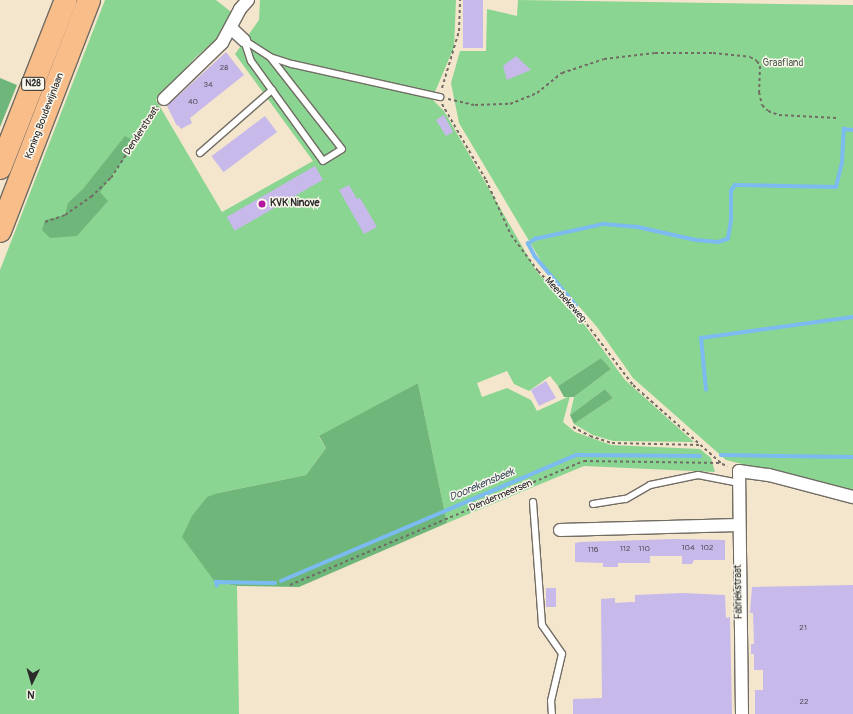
<!DOCTYPE html>
<style>
body{margin:0}
#map{position:relative;width:853px;height:714px;overflow:hidden;background:#f4e6cd;font-family:Pangolin,sans-serif}
div>[style]{position:absolute}
[style*='--x']{left:calc(var(--x)*1px);top:calc(var(--y)*1px);width:calc(var(--w)*1px);rotate:calc(var(--a)*1deg)}
.green>*{inset:0;background:#8ad591}
.forest>*{inset:0;background:#6fb67b}
.stream>*{height:3.5px;margin:-1.75px;padding:0 1.75px;transform-origin:1.75px;border-radius:1.75px;background:#7bbbf0}
.building>*{inset:0;background:#c8b9eb;transform-origin:0 0}
.path>*{height:2px;margin-top:-1px;transform-origin:0;background:repeating-linear-gradient(90deg,#716c64 0 3px,transparent 0 6px)}
.roads{filter:drop-shadow(1px 0 #716c64) drop-shadow(-1px 0 #716c64) drop-shadow(0 1px #716c64) drop-shadow(0 -1px #716c64)}
.lane>*{height:6px;margin:-3px;padding:0 3px;transform-origin:3px;border-radius:3px;background:#fff}
.street>*{height:12px;margin:-6px;padding:0 6px;transform-origin:6px;border-radius:6px;background:#fff}
.highway>*{height:22px;margin:-11px;padding:0 11px;transform-origin:11px;border-radius:11px;background:#f8bd89}
.dots>*{width:11px;height:11px;translate:-50% -50%;box-sizing:border-box;border:2px solid #fbf7ec;border-radius:50%}
span{translate:-50% -50%;white-space:nowrap;text-align:center;line-height:1.15;-webkit-text-stroke:3px #fbf7ec;paint-order:stroke}
.number-label{font-size:8px;color:#524e5b}
.number-label span{-webkit-text-stroke-width:0}
.shield-label span{padding:1px 3px;background:#fbf7ec;border:1px solid;border-radius:3px;-webkit-text-stroke-width:0}
.shield-label{font-size:9px;color:#2b2b2b;font-weight:700}
.park-label{font-size:10px;color:#485e4a}
.street-label{font-size:10px;color:#2b2b2b}
.poi-label{font-size:10px;color:#2b2b2b;font-weight:700}
.left{translate:0 -50%;text-align:left}
.water-label{font-size:11px;color:#435666;font-style:italic}
.north{position:absolute;left:12px;top:662px;width:40px;height:40px;-webkit-text-stroke:3px #fbf7ec;paint-order:stroke;rotate:185deg;font-size:11px;font-weight:700;line-height:16px;text-align:center;color:#2b2b2b}
.north::after{content:'';display:block;margin:auto;width:14px;height:18px;background:#2b2b2b;clip-path:polygon(50% 0,100% 100%,50% 72%,0 100%)}
</style>
<div id="map">
<div class="green">
<i style="clip-path:polygon(105px 0,216px 0,235px 15px,218px 38px,195px 58px,156px 100px,222px 212px,313px 161px,235px 54px,259px 20px,260px 0,456px 0,454px 47px,432px 99px,444px 111px,537px 272px,573px 309px,625px 380px,694px 442px,613px 441px,593px 435px,574px 424px,613px 398px,605px 389px,570px 415px,574px 397px,611px 369px,601px 358px,558px 386px,550px 376px,529px 391px,514px 384px,507px 371px,477px 383px,482px 397px,507px 388px,531px 400px,537px 411px,570px 396px,563px 422px,575px 432px,611px 445px,700px 449px,711px 458px,715px 472px,584px 466px,447px 523px,418px 383px,319px 437px,326px 448px,306px 475px,218px 493px,215px 582px,237px 586px,239px 714px,0 714px,0 270px)"></i>
<i style="clip-path:polygon(518px 0,853px 5px,853px 492px,726px 460px,633px 378px,597px 327px,544px 266px,459px 123px,451px 83px,460px 51px,486px 51px,487px 9px,517px 16px)"></i>
</div>
<div class="forest">
<i style="clip-path:polygon(0 78px,17px 85px,0 127px)"></i>
<i style="clip-path:polygon(125px 136px,136px 142px,100px 192px,108px 201px,77px 236px,50px 238px,42px 230px,45px 220px,65px 215px,68px 203px,83px 189px)"></i>
<i style="clip-path:polygon(601px 358px,611px 369px,574px 397px,564px 397px,558px 386px)"></i>
<i style="clip-path:polygon(418px 383px,447px 523px,299px 587px,237px 586px,215px 582px,182px 537px,192px 516px,207px 497px,218px 493px,306px 475px,326px 448px,319px 436px)"></i>
<i style="clip-path:polygon(605px 389px,613px 398px,574px 424px,570px 415px)"></i>
</div>
<div class="stream">
<i style="--x:576;--y:306;--w:64;--a:-129.9"></i>
<i style="--x:535;--y:257;--w:15;--a:-118"></i>
<i style="--x:528;--y:244;--w:9;--a:-36"></i>
<i style="--x:535;--y:239;--w:70;--a:-12.4"></i>
<i style="--x:603;--y:224;--w:35;--a:5"></i>
<i style="--x:638;--y:227;--w:59;--a:12.6"></i>
<i style="--x:696;--y:240;--w:22;--a:5"></i>
<i style="--x:718;--y:242;--w:10;--a:-17"></i>
<i style="--x:728;--y:239;--w:19;--a:-81"></i>
<i style="--x:731;--y:220;--w:29;--a:-90"></i>
<i style="--x:731;--y:191;--w:7;--a:-56"></i>
<i style="--x:735;--y:185;--w:101;--a:1.1"></i>
<i style="--x:836;--y:187;--w:25;--a:-76"></i>
<i style="--x:842;--y:163;--w:34;--a:-87"></i>
<i style="--x:844;--y:129;--w:9;--a:6"></i>
<i style="--x:706;--y:390;--w:52;--a:-95.5"></i>
<i style="--x:701;--y:338;--w:153;--a:-7.9"></i>
<i style="--x:721;--y:455;--w:132;--a:0.9"></i>
<i style="--x:281;--y:581;--w:321;--a:-23.1"></i>
<i style="--x:576;--y:455;--w:124;--a:0.5"></i>
<i style="--x:217;--y:586;--w:4;--a:-104"></i>
<i style="--x:216;--y:582;--w:59;--a:1"></i>
</div>
<div class="building">
<i style="left:463px;top:0;width:20px;height:48px"></i>
<i style="clip-path:polygon(226px 52px,244px 75px,190px 118px,192px 123px,181px 129px,178px 125px,177px 126px,167px 106px)"></i>
<i style="clip-path:polygon(516px 56px,531px 70px,507px 80px,503px 66px)"></i>
<i style="clip-path:polygon(444px 115px,453px 132px,446px 136px,436px 120px)"></i>
<i style="left:265px;top:116px;width:20px;height:67px;rotate:53deg"></i>
<i style="left:315px;top:166px;width:16px;height:102px;rotate:60deg"></i>
<i style="clip-path:polygon(349px 185px,357px 199px,360px 198px,377px 227px,364px 234px,339px 190px)"></i>
<i style="clip-path:polygon(546px 381px,556px 398px,539px 406px,531px 390px)"></i>
<i style="clip-path:polygon(674px 539px,725px 540px,725px 560px,694px 560px,692px 564px,682px 564px,682px 556px,650px 556px,650px 563px,618px 563px,618px 567px,603px 567px,603px 563px,575px 562px,575px 543px,580px 542px)"></i>
<i style="clip-path:polygon(853px 585px,853px 714px,755px 714px,755px 690px,763px 690px,763px 670px,754px 670px,754px 654px,751px 654px,751px 644px,754px 644px,753px 613px,750px 613px,752px 587px)"></i>
<i style="left:546px;top:588px;width:10px;height:19px"></i>
<i style="clip-path:polygon(682px 593px,725px 595px,726px 618px,730px 617px,732px 714px,573px 714px,573px 699px,602px 698px,601px 599px,615px 598px,615px 603px,631px 602px,635px 602px,635px 595px)"></i>
</div>
<div class="path">
<i style="--x:442;--y:88;--w:59;--a:-73.4"></i>
<i style="--x:459;--y:31;--w:31;--a:-88"></i>
<i style="--x:448;--y:99;--w:28;--a:13"></i>
<i style="--x:475;--y:105;--w:35;--a:-2"></i>
<i style="--x:510;--y:104;--w:29;--a:-22"></i>
<i style="--x:537;--y:93;--w:32;--a:-39"></i>
<i style="--x:562;--y:73;--w:44;--a:-18.4"></i>
<i style="--x:604;--y:59;--w:51;--a:-6.7"></i>
<i style="--x:655;--y:53;--w:58;--a:0"></i>
<i style="--x:713;--y:53;--w:37;--a:6"></i>
<i style="--x:750;--y:57;--w:8;--a:30"></i>
<i style="--x:757;--y:61;--w:6;--a:59"></i>
<i style="--x:760;--y:66;--w:26;--a:92"></i>
<i style="--x:759;--y:92;--w:13;--a:77"></i>
<i style="--x:762;--y:105;--w:8;--a:45"></i>
<i style="--x:768;--y:111;--w:12;--a:20"></i>
<i style="--x:779;--y:115;--w:58;--a:3"></i>
<i style="--x:442;--y:104;--w:88;--a:59.9"></i>
<i style="--x:486;--y:180;--w:60;--a:65.6"></i>
<i style="--x:511;--y:235;--w:45;--a:53.1"></i>
<i style="--x:538;--y:271;--w:54;--a:45.7"></i>
<i style="--x:576;--y:310;--w:94;--a:52.8"></i>
<i style="--x:633;--y:385;--w:119;--a:41.6"></i>
<i style="--x:722;--y:464;--w:6;--a:18"></i>
<i style="--x:45;--y:222;--w:21;--a:-19"></i>
<i style="--x:65;--y:215;--w:32;--a:-35"></i>
<i style="--x:91;--y:197;--w:28;--a:-44"></i>
<i style="--x:111;--y:178;--w:85;--a:-57.1"></i>
<i style="--x:573;--y:427;--w:19;--a:28"></i>
<i style="--x:590;--y:436;--w:23;--a:18"></i>
<i style="--x:612;--y:443;--w:88;--a:1.3"></i>
<i style="--x:290;--y:585;--w:319;--a:-22.9"></i>
<i style="--x:584;--y:461;--w:137;--a:0.8"></i>
</div>
<div class="roads">
<div class="lane">
<i style="--x:244;--y:40;--w:22;--a:72"></i>
<i style="--x:251;--y:61;--w:123;--a:54.2"></i>
<i style="--x:323;--y:161;--w:22;--a:-32"></i>
<i style="--x:342;--y:149;--w:117;--a:-128"></i>
<i style="--x:244;--y:40;--w:31;--a:33"></i>
<i style="--x:270;--y:57;--w:23;--a:18"></i>
<i style="--x:292;--y:64;--w:152;--a:12.6"></i>
<i style="--x:200;--y:153;--w:96;--a:-41.2"></i>
<i style="--x:533;--y:502;--w:123;--a:85.8"></i>
<i style="--x:542;--y:625;--w:35;--a:55"></i>
<i style="--x:562;--y:654;--w:48;--a:103.2"></i>
<i style="--x:551;--y:701;--w:13;--a:86"></i>
<i style="--x:593;--y:504;--w:33;--a:-9"></i>
<i style="--x:626;--y:499;--w:28;--a:-30"></i>
<i style="--x:650;--y:485;--w:49;--a:-11.8"></i>
<i style="--x:698;--y:475;--w:42;--a:11"></i>
</div>
<div class="street">
<i style="--x:231;--y:28;--w:18;--a:43"></i>
<i style="--x:164;--y:99;--w:81;--a:-44"></i>
<i style="--x:222;--y:43;--w:38;--a:-62"></i>
<i style="--x:240;--y:9;--w:12;--a:-48"></i>
<i style="--x:560;--y:530;--w:178;--a:-1.6"></i>
<i style="--x:742;--y:714;--w:243;--a:-90.7"></i>
<i style="--x:739;--y:471;--w:30;--a:8"></i>
<i style="--x:769;--y:475;--w:87;--a:14.7"></i>
</div>
<div class="highway">
<i style="--x:0;--y:168;--w:180;--a:-68.6"></i>
<i style="--x:0;--y:231;--w:248;--a:-68.9"></i>
</div>
</div>
<div class="dots">
<i style="left:262px;top:204px;background:#b5179e"></i>
</div>
<div class="number-label">
<span style="left:224px;top:68px">28</span>
<span style="left:208px;top:85px">34</span>
<span style="left:193px;top:102px">40</span>
<span style="left:688px;top:548px">104</span>
<span style="left:707px;top:548px">102</span>
<span style="left:625px;top:549px">112</span>
<span style="left:644px;top:549px">110</span>
<span style="left:593px;top:550px">116</span>
<span style="left:803px;top:628px">21</span>
<span style="left:804px;top:702px">22</span>
</div>
<div class="shield-label">
<span style="left:33px;top:84px">N28</span>
</div>
<div class="park-label">
<span style="left:783px;top:64px">Graafland</span>
</div>
<div class="street-label">
<span style="left:45px;top:116px;rotate:-69deg">Koning Boudewijnlaan</span>
<span style="left:142px;top:131px;rotate:-57deg">Denderstraat</span>
<span style="left:565px;top:300px;rotate:48deg">Meerbekeweg</span>
<span style="left:501px;top:496px;rotate:-23deg">Dendermeersen</span>
<span style="left:739px;top:592px;rotate:-91deg">Fabriekstraat</span>
</div>
<div class="poi-label">
<span class="left" style="left:270px;top:204px">KVK Ninove</span>
</div>
<div class="water-label">
<span style="left:482px;top:485px;rotate:-23deg">Doorekensbeek</span>
</div>
<div class="north">N</div>
</div>
